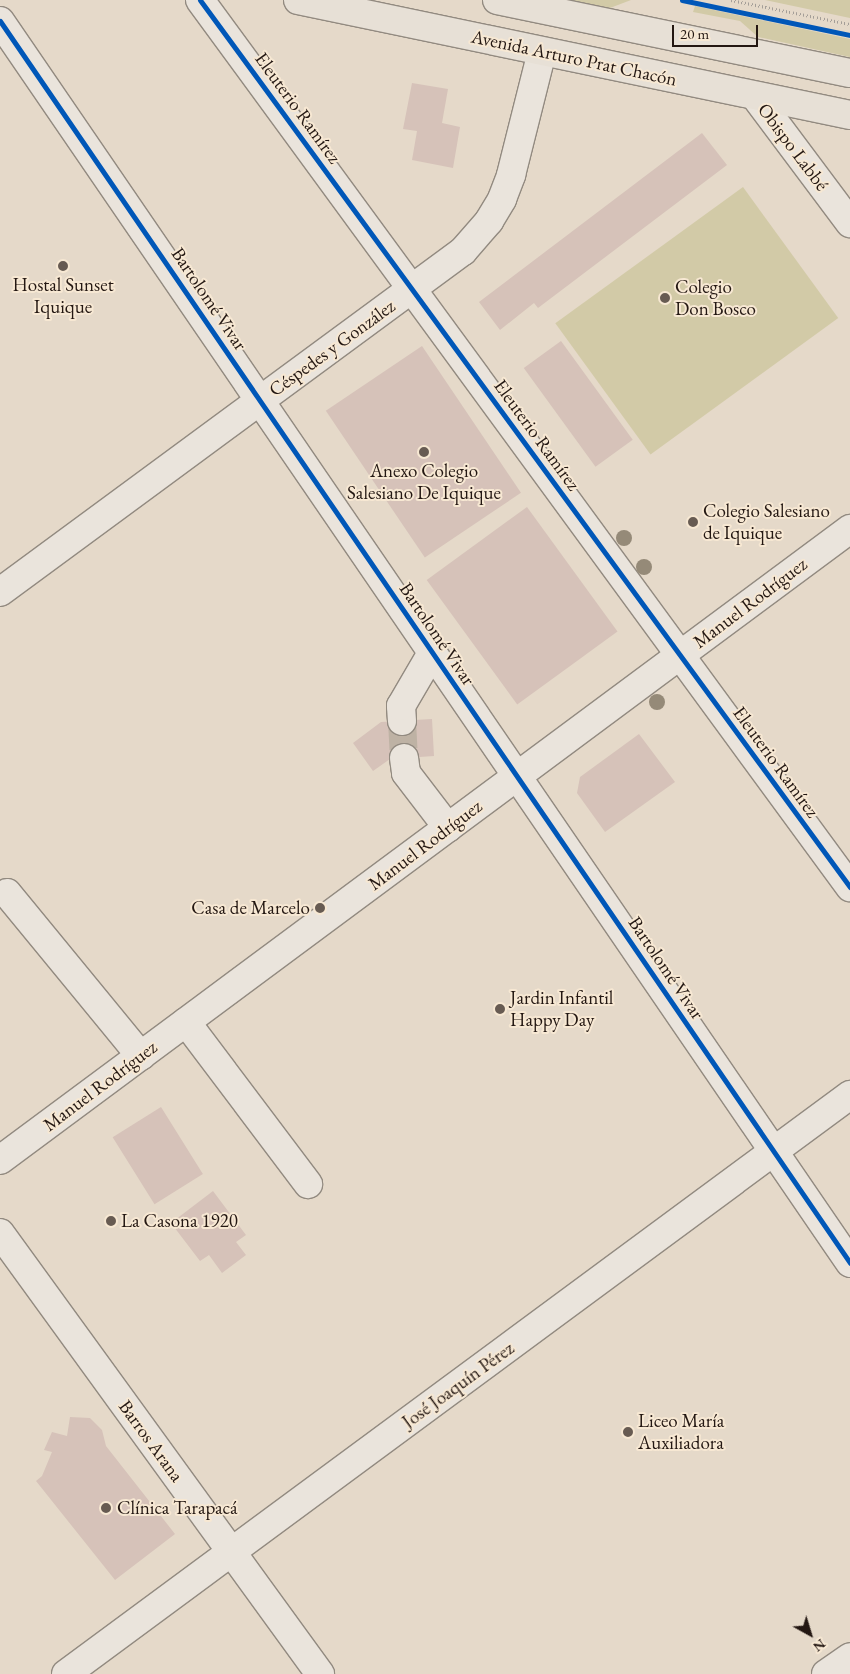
<!DOCTYPE html>
<meta charset="utf-8">
<style>
body{margin:0}
#map{position:relative;width:850px;height:1674px;overflow:hidden;background:#e5d9c9;font-family:"EB Garamond",serif}
div>[style]{position:absolute}
[style*='--x']{left:calc(var(--x)*1px);top:calc(var(--y)*1px);width:calc(var(--w)*1px);rotate:calc(var(--a)*1deg)}
.green>*{inset:0;background:#d2caa7;transform-origin:0 0}
.building>*{inset:0;background:#d6c2b9;transform-origin:0 0}
.minor-tunnel>*{height:28px;margin-top:-14px;transform-origin:0;background:repeating-linear-gradient(90deg,#beb2a4 0 28px,transparent 0 42px)}
.path>*{height:3px;margin-top:-1.5px;transform-origin:0;background:repeating-linear-gradient(90deg,#a49e98 0 1px,transparent 0 3.5px)}
.roads{filter:drop-shadow(1px 0 #928a80) drop-shadow(-1px 0 #928a80) drop-shadow(0 1px #928a80) drop-shadow(0 -1px #928a80)}
.minor>*{height:28px;margin:-14px;padding:0 14px;transform-origin:14px;border-radius:14px;background:#eae4dc}
.major>*{height:28px;margin:-14px;padding:0 14px;transform-origin:14px;border-radius:14px;background:#e7e0d6}
.cycleway>*{height:5px;margin:-2.5px;padding:0 2.5px;transform-origin:2.5px;border-radius:2.5px;background:#0057b8}
.trees>*{width:16px;height:16px;margin:-8px;border-radius:50%;background:#958a78}
.dots>*{width:14px;height:14px;translate:-50% -50%;box-sizing:border-box;border:2px solid #f7e8d3;border-radius:50%}
span{translate:-50% -50%;white-space:nowrap;text-align:center;line-height:1.15;-webkit-text-stroke:4px #f7e8d3;paint-order:stroke}
.street-label{font-size:19px;color:#231712}
.poi-label{font-size:19px;color:#231712}
.left{translate:0 -50%;text-align:left}
.right{translate:-100% -50%;text-align:right}
.north{position:absolute;left:785px;top:1609px;width:50px;height:50px;-webkit-text-stroke:4px #f7e8d3;paint-order:stroke;rotate:141deg;font-size:14px;font-weight:700;line-height:20px;text-align:center;color:#231712}
.north::after{content:'';display:block;margin:auto;width:18px;height:22px;background:#231712;clip-path:polygon(50% 0,100% 100%,50% 72%,0 100%)}
.scale{position:absolute;left:672px;top:25px;width:86px;height:22px;box-sizing:border-box;border:2px solid #231712;border-top:0;padding-left:6px;font-size:15px;line-height:18px;white-space:nowrap;color:#231712;-webkit-text-stroke:4px #f7e8d3;paint-order:stroke}
</style>
<div id="map">
<div class="green">
<i style="clip-path:polygon(570px 0,631px 0,610px 8px)"></i>
<i style="clip-path:polygon(765px 0,850px 0,850px 18px)"></i>
<i style="clip-path:polygon(695px 6px,850px 39px,850px 57px,758px 37px,740px 21px,693px 12px)"></i>
<i style="left:743px;top:187px;width:162px;height:232px;rotate:54deg"></i>
</div>
<div class="building">
<i style="clip-path:polygon(412px 83px,448px 89px,442px 123px,460px 127px,453px 168px,412px 160px,417px 131px,403px 129px)"></i>
<i style="clip-path:polygon(702px 133px,727px 165px,538px 308px,534px 303px,500px 330px,479px 302px)"></i>
<i style="left:561px;top:341px;width:122px;height:46px;rotate:54deg"></i>
<i style="left:422px;top:346px;width:177px;height:116px;rotate:56deg"></i>
<i style="left:527px;top:507px;width:154px;height:124px;rotate:54deg"></i>
<i style="clip-path:polygon(432px 719px,434px 756px,390px 759px,373px 771px,353px 743px,381px 722px)"></i>
<i style="clip-path:polygon(639px 734px,675px 782px,605px 832px,577px 793px,580px 777px)"></i>
<i style="left:161px;top:1107px;width:79px;height:57px;rotate:58deg"></i>
<i style="clip-path:polygon(213px 1191px,246px 1235px,236px 1242px,246px 1255px,222px 1273px,209px 1255px,200px 1261px,171px 1223px)"></i>
<i style="clip-path:polygon(70px 1417px,90px 1418px,102px 1430px,106px 1446px,175px 1534px,115px 1580px,36px 1481px,42px 1476px,52px 1452px,44px 1450px,52px 1432px,67px 1436px)"></i>
</div>
<div class="minor-tunnel">
<i style="--x:402;--y:721;--w:37;--a:87"></i>
</div>
<div class="path">
<i style="--x:731;--y:0;--w:121;--a:11.4"></i>
</div>
<div class="roads">
<div class="minor">
<i style="--x:200;--y:0;--w:1100;--a:53.77"></i>
<i style="--x:0;--y:21;--w:1505;--a:55.61"></i>
<i style="--x:755;--y:96;--w:159;--a:53.2"></i>
<i style="--x:0;--y:592;--w:575;--a:-36.37"></i>
<i style="--x:463;--y:251;--w:40;--a:-49"></i>
<i style="--x:489;--y:221;--w:26;--a:-59"></i>
<i style="--x:502;--y:199;--w:26;--a:-69"></i>
<i style="--x:511;--y:175;--w:127;--a:-75.9"></i>
<i style="--x:402;--y:721;--w:15;--a:-94"></i>
<i style="--x:401;--y:706;--w:61;--a:-59.7"></i>
<i style="--x:404;--y:758;--w:15;--a:82"></i>
<i style="--x:406;--y:773;--w:69;--a:52.6"></i>
<i style="--x:7;--y:893;--w:211;--a:50.6"></i>
<i style="--x:186;--y:1022;--w:203;--a:53"></i>
<i style="--x:0;--y:1160;--w:1059;--a:-36.59"></i>
<i style="--x:0;--y:1233;--w:545;--a:54.03"></i>
<i style="--x:66;--y:1674;--w:975;--a:-36.45"></i>
<i style="--x:826;--y:1674;--w:29;--a:-35"></i>
</div>
<div class="major">
<i style="--x:298;--y:0;--w:564;--a:11.77"></i>
<i style="--x:497;--y:0;--w:360;--a:11.7"></i>
</div>
</div>
<div class="cycleway">
<i style="--x:200;--y:0;--w:1100;--a:53.77"></i>
<i style="--x:682;--y:0;--w:172;--a:11.8"></i>
<i style="--x:0;--y:21;--w:1505;--a:55.61"></i>
</div>
<div class="trees">
<i style="left:624px;top:538px"></i>
<i style="left:644px;top:567px"></i>
<i style="left:657px;top:702px"></i>
</div>
<div class="dots">
<i style="left:63px;top:266px;background:#675b52"></i>
<i style="left:665px;top:298px;background:#675b52"></i>
<i style="left:424px;top:452px;background:#675b52"></i>
<i style="left:693px;top:522px;background:#675b52"></i>
<i style="left:320px;top:908px;background:#675b52"></i>
<i style="left:500px;top:1009px;background:#675b52"></i>
<i style="left:111px;top:1221px;background:#675b52"></i>
<i style="left:628px;top:1432px;background:#675b52"></i>
<i style="left:106px;top:1508px;background:#675b52"></i>
</div>
<div class="street-label">
<span style="left:574px;top:58px;rotate:12deg">Avenida Arturo Prat Chacón</span>
<span style="left:298px;top:108px;rotate:54deg">Eleuterio Ramírez</span>
<span style="left:793px;top:147px;rotate:53deg">Obispo Labbé</span>
<span style="left:209px;top:299px;rotate:56deg">Bartolomé Vivar</span>
<span style="left:332px;top:348px;rotate:-36deg">Céspedes y González</span>
<span style="left:537px;top:435px;rotate:54deg">Eleuterio Ramírez</span>
<span style="left:750px;top:603px;rotate:-37deg">Manuel Rodríguez</span>
<span style="left:437px;top:634px;rotate:56deg">Bartolomé Vivar</span>
<span style="left:776px;top:762px;rotate:54deg">Eleuterio Ramírez</span>
<span style="left:425px;top:845px;rotate:-37deg">Manuel Rodríguez</span>
<span style="left:666px;top:968px;rotate:56deg">Bartolomé Vivar</span>
<span style="left:100px;top:1086px;rotate:-37deg">Manuel Rodríguez</span>
<span style="left:458px;top:1385px;rotate:-36deg">José Joaquín Pérez</span>
<span style="left:151px;top:1441px;rotate:54deg">Barros Arana</span>
</div>
<div class="poi-label">
<span style="left:63px;top:296px">Hostal Sunset<br>Iquique</span>
<span class="left" style="left:675px;top:298px">Colegio<br>Don Bosco</span>
<span style="left:424px;top:482px">Anexo Colegio<br>Salesiano De Iquique</span>
<span class="left" style="left:703px;top:522px">Colegio Salesiano<br>de Iquique</span>
<span class="right" style="left:310px;top:908px">Casa de Marcelo</span>
<span class="left" style="left:510px;top:1009px">Jardin Infantil<br>Happy Day</span>
<span class="left" style="left:121px;top:1221px">La Casona 1920</span>
<span class="left" style="left:638px;top:1432px">Liceo María<br>Auxiliadora</span>
<span class="left" style="left:117px;top:1508px">Clínica Tarapacá</span>
</div>
<div class="north">N</div>
<div class="scale">20 m</div>
</div>
